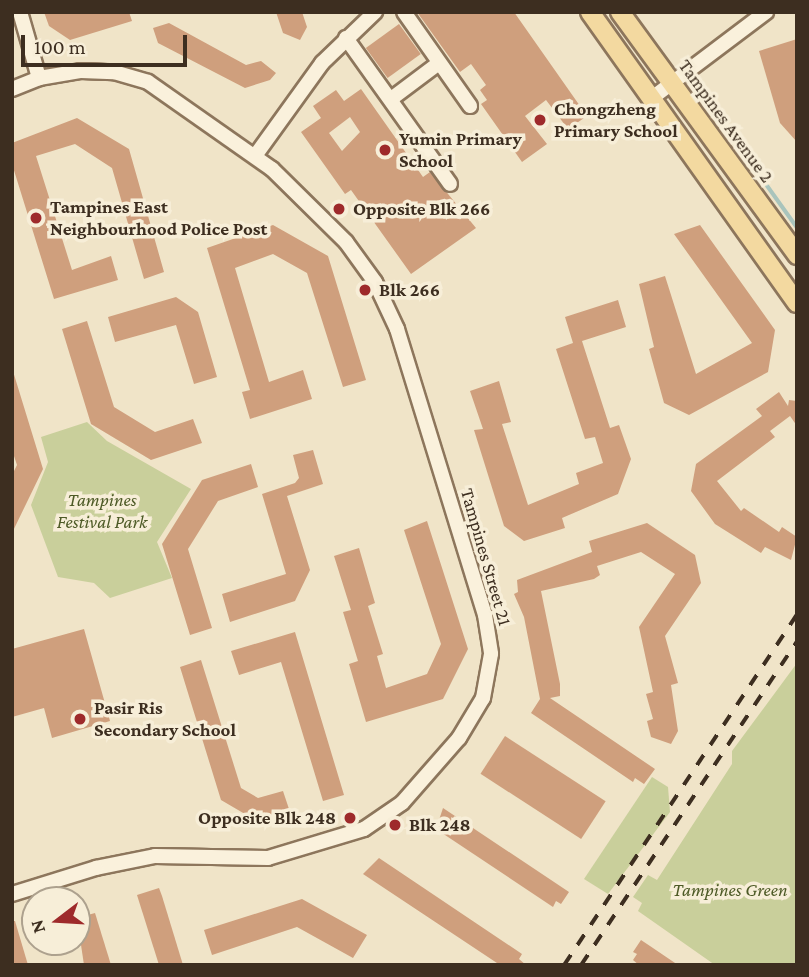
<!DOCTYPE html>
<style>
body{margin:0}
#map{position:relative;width:809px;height:977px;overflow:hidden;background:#f0e4c8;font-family:"Crimson Pro",serif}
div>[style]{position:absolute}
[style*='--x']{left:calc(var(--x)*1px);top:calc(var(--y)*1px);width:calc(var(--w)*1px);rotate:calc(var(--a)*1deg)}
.green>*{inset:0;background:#c9cf9b}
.stream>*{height:3.5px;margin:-1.75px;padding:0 1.75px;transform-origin:1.75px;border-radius:1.75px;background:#a9c4bc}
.building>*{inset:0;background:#cf9f7d;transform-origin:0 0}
.roads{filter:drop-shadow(2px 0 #8d765c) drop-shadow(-2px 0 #8d765c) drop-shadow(0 2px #8d765c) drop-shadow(0 -2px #8d765c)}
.minor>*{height:14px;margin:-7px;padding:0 7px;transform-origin:7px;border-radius:7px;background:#faf1dc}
.major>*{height:18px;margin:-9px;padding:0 9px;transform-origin:9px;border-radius:9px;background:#f3d9a0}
.rail>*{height:3.5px;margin-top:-1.75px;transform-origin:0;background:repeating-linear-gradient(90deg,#3d2e20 0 12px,transparent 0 24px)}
.dots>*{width:19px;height:19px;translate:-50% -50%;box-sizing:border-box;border:4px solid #f7eed8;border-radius:50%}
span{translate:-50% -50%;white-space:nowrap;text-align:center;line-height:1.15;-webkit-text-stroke:7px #f7eed8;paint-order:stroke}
.poi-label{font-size:19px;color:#3d2e20;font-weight:700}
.left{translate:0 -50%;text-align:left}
.right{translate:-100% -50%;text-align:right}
.street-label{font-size:19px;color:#3d2e20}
.park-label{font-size:19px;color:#4d5a26;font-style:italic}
.frame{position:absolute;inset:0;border:14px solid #3d2e20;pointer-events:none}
.north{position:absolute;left:21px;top:886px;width:70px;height:70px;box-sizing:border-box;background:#f7eed8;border:2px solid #ada18e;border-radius:50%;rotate:253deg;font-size:19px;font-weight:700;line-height:28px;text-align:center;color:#3d2e20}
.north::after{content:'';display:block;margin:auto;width:24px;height:32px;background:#9e2a2b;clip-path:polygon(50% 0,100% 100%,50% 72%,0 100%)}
.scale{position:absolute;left:21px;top:35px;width:166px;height:32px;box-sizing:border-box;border:4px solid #3d2e20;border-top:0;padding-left:9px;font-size:21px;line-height:24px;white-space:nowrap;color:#3d2e20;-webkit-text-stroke:5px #f7eed8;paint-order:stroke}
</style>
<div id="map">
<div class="green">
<i style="clip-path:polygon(87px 422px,107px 441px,191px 489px,157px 542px,172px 578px,110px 598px,94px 583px,58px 577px,31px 505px,48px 462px,41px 437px)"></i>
<i style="clip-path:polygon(797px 663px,797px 965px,715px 965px,638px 911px,642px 903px,633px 897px,648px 875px,657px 880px,732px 764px,732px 751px)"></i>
<i style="clip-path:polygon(652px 777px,668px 787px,670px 812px,608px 894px,584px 879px)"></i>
</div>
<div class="stream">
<i style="--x:696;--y:86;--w:173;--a:54.4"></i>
</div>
<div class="building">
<i style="clip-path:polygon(44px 12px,129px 12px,132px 21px,70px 40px,49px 26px)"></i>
<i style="clip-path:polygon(276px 12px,302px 12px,307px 27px,300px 40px,283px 33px)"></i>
<i style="clip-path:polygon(417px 12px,514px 12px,587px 116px,568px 129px,546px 100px,525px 116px,547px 144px,522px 162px,481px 104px,487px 100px,480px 90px,486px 85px,471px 64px,460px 72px)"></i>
<i style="clip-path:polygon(169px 23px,246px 65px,261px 61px,276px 73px,270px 80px,245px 88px,158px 43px,153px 28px)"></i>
<i style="left:399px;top:24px;width:37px;height:41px;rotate:54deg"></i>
<i style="clip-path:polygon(797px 39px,797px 142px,780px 123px,759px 51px)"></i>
<i style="clip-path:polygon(evenodd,361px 89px,423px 177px,430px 172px,476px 228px,411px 274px,351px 190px,345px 194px,301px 132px,321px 118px,313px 106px,336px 90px,344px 101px,361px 89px,350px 117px,360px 132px,342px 151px,329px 133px,350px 117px)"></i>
<i style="clip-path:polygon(77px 118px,129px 149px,164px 272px,144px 279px,112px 168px,75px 144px,36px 156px,72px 270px,111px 256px,118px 280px,54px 299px,12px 164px,12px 143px)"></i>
<i style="clip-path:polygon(273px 225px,328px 256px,366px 380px,343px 387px,307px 273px,273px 254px,235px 268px,269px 382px,303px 370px,312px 399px,250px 419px,242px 392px,250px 390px,207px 248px)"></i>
<i style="clip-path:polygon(700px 225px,775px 330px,768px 372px,689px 415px,664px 403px,649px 349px,654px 347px,639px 284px,665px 276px,696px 374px,752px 343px,674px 234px)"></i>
<i style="clip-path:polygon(176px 297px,198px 312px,217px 377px,194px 384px,176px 325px,115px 342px,108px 317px)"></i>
<i style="clip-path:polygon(618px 300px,626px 327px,582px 341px,610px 428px,619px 425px,631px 459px,618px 494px,562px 518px,565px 528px,524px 541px,504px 526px,474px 430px,483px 429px,470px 391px,499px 381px,511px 422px,502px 424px,528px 505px,579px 484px,576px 473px,603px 463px,595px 437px,585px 439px,556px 349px,573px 343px,565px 317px)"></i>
<i style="clip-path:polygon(87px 321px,114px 407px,155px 432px,193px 419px,202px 443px,151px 460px,91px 424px,62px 329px)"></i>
<i style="clip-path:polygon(12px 368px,43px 469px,12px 533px,12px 475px,17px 465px,12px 450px)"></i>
<i style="clip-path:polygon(779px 392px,788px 406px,789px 400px,797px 401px,797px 426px,790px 416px,770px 431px,775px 437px,717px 481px,741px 511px,744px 508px,779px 532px,782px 527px,797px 537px,791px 560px,765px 547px,761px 553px,715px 524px,691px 491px,696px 464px,762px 416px,756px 409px)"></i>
<i style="clip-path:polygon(313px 450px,323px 484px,287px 496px,310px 570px,295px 601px,230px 622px,222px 594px,286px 574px,262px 494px,295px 483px,299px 478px,293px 455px)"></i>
<i style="clip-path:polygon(251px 464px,258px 487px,218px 501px,188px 549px,212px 628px,190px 635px,162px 544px,202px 480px)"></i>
<i style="clip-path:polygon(427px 521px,468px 649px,443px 699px,366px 722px,349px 664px,358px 661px,343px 612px,351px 610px,334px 556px,359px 548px,375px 603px,368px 606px,383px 654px,377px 656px,386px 688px,427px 674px,441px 644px,404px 530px)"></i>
<i style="clip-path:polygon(647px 523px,695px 555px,701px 583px,665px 636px,678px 683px,671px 685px,678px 731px,671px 744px,651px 737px,647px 721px,653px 719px,646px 694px,653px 692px,639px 627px,675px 574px,641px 552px,597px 566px,600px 575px,594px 579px,541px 591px,560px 684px,560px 696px,550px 698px,655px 769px,644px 784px,635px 778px,633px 782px,531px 713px,540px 699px,524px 617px,514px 594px,518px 592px,517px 580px,592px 552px,589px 541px)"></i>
<i style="clip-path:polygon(84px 629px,110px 721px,52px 738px,44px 708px,12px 717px,12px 649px)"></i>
<i style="clip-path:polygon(295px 632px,344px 795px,323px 801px,281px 662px,239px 675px,231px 651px)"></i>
<i style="clip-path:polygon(201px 660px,241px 788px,258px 798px,283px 791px,290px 812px,257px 821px,221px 800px,180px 667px)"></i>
<i style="left:505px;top:736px;width:120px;height:45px;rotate:33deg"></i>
<i style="clip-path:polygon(443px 808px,569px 892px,561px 904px,556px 901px,553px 907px,436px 829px)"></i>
<i style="clip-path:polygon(379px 858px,522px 954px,519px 959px,526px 965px,500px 965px,363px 874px)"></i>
<i style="clip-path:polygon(159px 888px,162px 896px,183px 965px,159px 965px,137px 895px)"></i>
<i style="clip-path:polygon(302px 899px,367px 935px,353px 958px,297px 927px,212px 955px,204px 930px)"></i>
<i style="clip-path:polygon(95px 913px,111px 965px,84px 965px,77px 918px)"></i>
<i style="clip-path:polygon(12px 921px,15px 921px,28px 965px,12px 965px)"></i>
<i style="clip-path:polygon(641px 940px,650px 946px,678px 965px,639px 965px,633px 960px,637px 954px,633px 952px)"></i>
</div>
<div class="roads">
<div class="minor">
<i style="--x:20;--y:12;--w:69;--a:73.9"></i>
<i style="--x:404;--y:12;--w:115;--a:54.9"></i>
<i style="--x:346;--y:38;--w:179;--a:54.5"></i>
<i style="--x:12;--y:89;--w:29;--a:-22"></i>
<i style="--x:39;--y:78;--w:43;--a:-9.5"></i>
<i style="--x:81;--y:71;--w:33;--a:2"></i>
<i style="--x:114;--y:72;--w:35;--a:16"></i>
<i style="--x:148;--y:82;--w:151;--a:35.1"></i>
<i style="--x:272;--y:169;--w:104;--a:44.6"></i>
<i style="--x:346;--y:242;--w:49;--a:54.1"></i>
<i style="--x:375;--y:282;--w:52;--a:64.9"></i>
<i style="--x:397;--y:329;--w:299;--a:72.9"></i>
<i style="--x:485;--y:615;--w:39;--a:81"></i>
<i style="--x:491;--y:654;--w:45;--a:100.3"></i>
<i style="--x:483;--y:698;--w:47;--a:121"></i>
<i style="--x:459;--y:738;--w:86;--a:131.2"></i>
<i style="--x:402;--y:803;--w:46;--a:145.6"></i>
<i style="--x:364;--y:829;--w:100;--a:163.2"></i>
<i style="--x:268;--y:858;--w:113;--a:-179"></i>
<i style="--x:155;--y:856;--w:60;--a:168.5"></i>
<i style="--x:96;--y:868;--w:88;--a:162.8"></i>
<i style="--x:652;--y:98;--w:143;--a:-37"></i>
<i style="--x:391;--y:99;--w:60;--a:-36.9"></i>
<i style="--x:255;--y:156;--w:115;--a:-54.2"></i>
<i style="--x:322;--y:63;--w:74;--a:-43.9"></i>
</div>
<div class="major">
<i style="--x:590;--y:12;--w:357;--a:54.6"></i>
<i style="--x:620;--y:12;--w:301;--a:53.9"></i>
</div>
</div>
<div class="rail">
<i style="--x:564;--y:965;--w:421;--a:-56.4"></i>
<i style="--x:581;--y:965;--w:389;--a:-56.3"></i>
</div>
<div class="dots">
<i style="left:540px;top:120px;background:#9e2a2b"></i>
<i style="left:385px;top:150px;background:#9e2a2b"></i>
<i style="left:339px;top:209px;background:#9e2a2b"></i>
<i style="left:36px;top:218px;background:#9e2a2b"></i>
<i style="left:365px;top:290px;background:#9e2a2b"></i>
<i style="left:80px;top:719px;background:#9e2a2b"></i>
<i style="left:350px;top:818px;background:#9e2a2b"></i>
<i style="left:395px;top:825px;background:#9e2a2b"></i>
</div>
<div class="poi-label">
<span class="left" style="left:554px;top:120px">Chongzheng<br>Primary School</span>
<span class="left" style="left:399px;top:150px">Yumin Primary<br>School</span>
<span class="left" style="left:50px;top:218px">Tampines East<br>Neighbourhood Police Post</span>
<span class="left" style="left:353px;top:209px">Opposite Blk 266</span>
<span class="left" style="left:379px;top:290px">Blk 266</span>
<span class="left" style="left:94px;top:719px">Pasir Ris<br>Secondary School</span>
<span class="right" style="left:336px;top:818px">Opposite Blk 248</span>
<span class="left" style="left:409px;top:825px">Blk 248</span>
</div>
<div class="street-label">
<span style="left:726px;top:121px;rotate:54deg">Tampines Avenue 2</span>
<span style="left:486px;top:557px;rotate:74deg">Tampines Street 21</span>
</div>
<div class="park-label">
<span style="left:102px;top:511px">Tampines<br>Festival Park</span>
<span style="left:730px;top:890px">Tampines Green</span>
</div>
<div class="frame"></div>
<div class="north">N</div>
<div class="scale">100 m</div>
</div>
